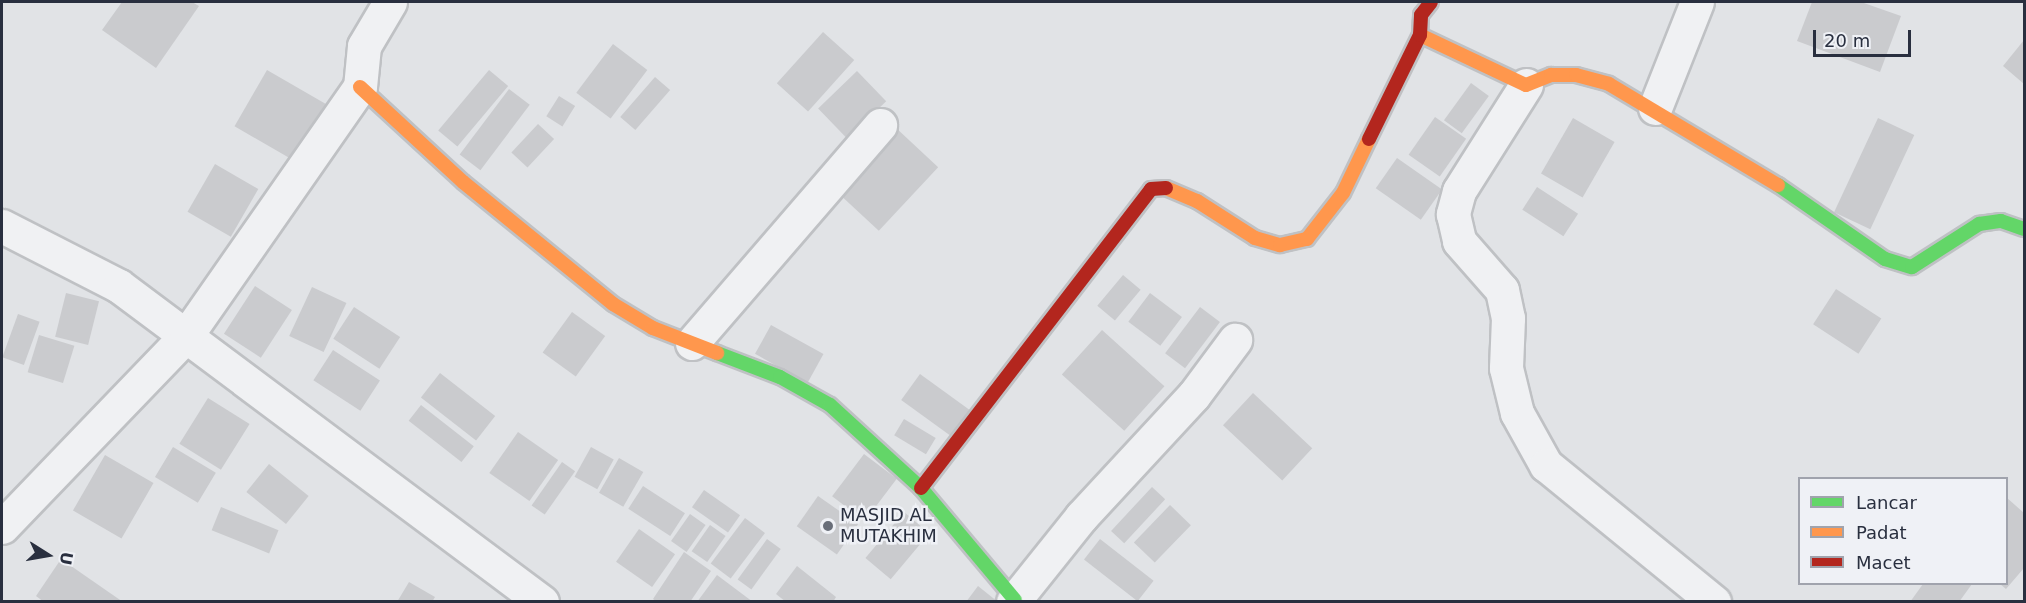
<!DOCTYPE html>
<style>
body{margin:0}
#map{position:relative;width:2026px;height:603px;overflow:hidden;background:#e1e3e6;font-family:"DejaVu Sans",sans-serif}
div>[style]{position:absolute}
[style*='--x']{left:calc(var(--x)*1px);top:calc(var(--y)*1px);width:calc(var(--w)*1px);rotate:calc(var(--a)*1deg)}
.building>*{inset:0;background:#cacbce;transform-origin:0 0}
.roads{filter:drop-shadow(2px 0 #bfc1c4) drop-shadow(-2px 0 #bfc1c4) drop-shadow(0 2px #bfc1c4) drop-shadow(0 -2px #bfc1c4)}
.street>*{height:33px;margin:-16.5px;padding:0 16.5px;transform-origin:16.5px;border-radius:16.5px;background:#f0f1f3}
.fast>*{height:14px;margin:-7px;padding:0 7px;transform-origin:7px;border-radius:7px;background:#63d668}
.slow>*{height:14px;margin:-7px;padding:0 7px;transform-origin:7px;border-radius:7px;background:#ff974d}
.jam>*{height:14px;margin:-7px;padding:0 7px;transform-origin:7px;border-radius:7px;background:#b3261e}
.dots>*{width:16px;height:16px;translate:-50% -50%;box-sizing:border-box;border:3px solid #eff1f6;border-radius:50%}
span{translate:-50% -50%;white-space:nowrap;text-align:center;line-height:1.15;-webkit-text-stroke:5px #eff1f6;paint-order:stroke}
.poi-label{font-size:18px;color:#292f3f}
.left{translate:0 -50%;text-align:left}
.frame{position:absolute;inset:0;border:3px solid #292f3f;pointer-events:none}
.legend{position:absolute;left:1798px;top:477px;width:210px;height:108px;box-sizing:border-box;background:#eff1f6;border:2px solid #a0a3ad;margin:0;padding:8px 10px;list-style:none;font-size:18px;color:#292f3f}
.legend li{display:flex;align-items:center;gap:12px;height:30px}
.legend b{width:30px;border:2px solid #a0a3ad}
.north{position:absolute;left:18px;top:525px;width:60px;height:60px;-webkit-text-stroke:4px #eff1f6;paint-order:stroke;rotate:101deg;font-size:16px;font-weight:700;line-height:24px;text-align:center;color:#292f3f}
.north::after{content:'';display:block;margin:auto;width:21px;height:27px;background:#292f3f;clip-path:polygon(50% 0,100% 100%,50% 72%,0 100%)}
.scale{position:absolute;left:1813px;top:30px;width:98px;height:27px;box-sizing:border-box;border:3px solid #292f3f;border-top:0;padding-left:8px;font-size:18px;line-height:21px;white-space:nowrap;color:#292f3f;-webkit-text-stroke:4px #eff1f6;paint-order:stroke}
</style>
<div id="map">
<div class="building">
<i style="clip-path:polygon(122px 2px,192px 2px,199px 6px,156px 68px,102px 30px)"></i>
<i style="clip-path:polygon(1812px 2px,1861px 2px,1901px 16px,1880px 72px,1797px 41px)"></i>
<i style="left:823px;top:32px;width:42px;height:69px;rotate:42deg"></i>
<i style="clip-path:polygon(2024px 40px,2024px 84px,2003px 66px)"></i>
<i style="left:613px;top:44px;width:43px;height:61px;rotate:37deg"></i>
<i style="left:267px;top:70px;width:69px;height:65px;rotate:30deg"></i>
<i style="left:489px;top:70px;width:25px;height:79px;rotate:40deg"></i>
<i style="left:857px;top:71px;width:42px;height:54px;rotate:46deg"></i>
<i style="left:655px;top:77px;width:20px;height:53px;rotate:41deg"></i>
<i style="left:1471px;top:83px;width:22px;height:46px;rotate:36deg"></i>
<i style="left:509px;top:89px;width:26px;height:82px;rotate:37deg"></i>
<i style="left:559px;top:96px;width:19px;height:24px;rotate:32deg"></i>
<i style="left:1435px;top:117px;width:38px;height:46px;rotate:35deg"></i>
<i style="left:1573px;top:118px;width:48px;height:64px;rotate:30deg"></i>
<i style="left:1878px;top:118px;width:40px;height:104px;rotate:25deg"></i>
<i style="left:538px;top:124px;width:22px;height:39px;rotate:43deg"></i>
<i style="left:895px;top:127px;width:59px;height:87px;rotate:43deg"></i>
<i style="left:1397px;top:158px;width:55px;height:37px;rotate:35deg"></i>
<i style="left:215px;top:164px;width:50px;height:55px;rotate:30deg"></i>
<i style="left:1537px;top:187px;width:49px;height:27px;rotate:33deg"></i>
<i style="left:1123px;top:275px;width:23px;height:40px;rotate:40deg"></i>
<i style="left:255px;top:286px;width:44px;height:57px;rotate:33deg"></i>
<i style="left:312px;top:287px;width:38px;height:54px;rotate:25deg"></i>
<i style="left:1836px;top:289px;width:54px;height:42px;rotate:33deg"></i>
<i style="left:66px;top:293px;width:34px;height:45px;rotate:14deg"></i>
<i style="left:1150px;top:293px;width:40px;height:36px;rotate:37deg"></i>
<i style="left:354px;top:307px;width:55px;height:38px;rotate:33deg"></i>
<i style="left:1200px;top:307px;width:25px;height:58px;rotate:37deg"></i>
<i style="left:572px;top:312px;width:41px;height:50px;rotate:36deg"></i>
<i style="left:18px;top:314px;width:23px;height:46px;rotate:20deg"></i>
<i style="left:771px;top:325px;width:60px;height:33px;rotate:29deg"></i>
<i style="left:1102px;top:330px;width:84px;height:60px;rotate:42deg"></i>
<i style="left:39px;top:335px;width:37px;height:39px;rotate:17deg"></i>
<i style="left:333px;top:350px;width:56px;height:36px;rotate:33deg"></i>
<i style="left:440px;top:373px;width:70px;height:31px;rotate:38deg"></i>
<i style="left:920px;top:374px;width:61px;height:32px;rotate:36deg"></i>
<i style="left:1253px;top:393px;width:81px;height:44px;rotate:43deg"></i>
<i style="left:208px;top:398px;width:49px;height:54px;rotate:32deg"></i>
<i style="left:421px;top:405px;width:67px;height:20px;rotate:38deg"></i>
<i style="left:904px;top:419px;width:37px;height:19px;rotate:31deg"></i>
<i style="left:518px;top:432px;width:49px;height:50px;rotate:35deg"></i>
<i style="left:173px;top:447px;width:50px;height:35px;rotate:31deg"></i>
<i style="left:591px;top:447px;width:26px;height:34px;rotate:29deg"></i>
<i style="left:864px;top:454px;width:41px;height:53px;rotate:37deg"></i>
<i style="left:105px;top:455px;width:56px;height:64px;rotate:30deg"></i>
<i style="left:619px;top:458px;width:28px;height:40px;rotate:30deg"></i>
<i style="left:562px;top:462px;width:16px;height:53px;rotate:35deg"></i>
<i style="left:269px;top:464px;width:51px;height:36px;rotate:39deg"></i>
<i style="left:643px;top:486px;width:50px;height:27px;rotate:33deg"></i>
<i style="left:1152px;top:487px;width:18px;height:60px;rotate:43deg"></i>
<i style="left:704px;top:490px;width:44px;height:21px;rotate:35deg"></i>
<i style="left:818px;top:496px;width:49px;height:37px;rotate:35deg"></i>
<i style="clip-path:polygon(2006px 497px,2024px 513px,2024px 568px,2006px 589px,2000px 584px,2006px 584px)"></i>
<i style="left:1170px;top:505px;width:29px;height:52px;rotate:44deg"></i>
<i style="left:221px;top:507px;width:62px;height:25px;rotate:22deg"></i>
<i style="left:904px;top:512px;width:33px;height:60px;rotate:40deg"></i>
<i style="left:690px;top:514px;width:19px;height:33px;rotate:35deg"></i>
<i style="left:745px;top:518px;width:25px;height:57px;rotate:37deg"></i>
<i style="left:710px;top:525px;width:19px;height:32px;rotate:35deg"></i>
<i style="left:639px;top:529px;width:44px;height:40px;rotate:35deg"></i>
<i style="left:767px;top:539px;width:17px;height:50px;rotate:36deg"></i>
<i style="left:1100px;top:539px;width:68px;height:26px;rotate:38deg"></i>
<i style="clip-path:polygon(684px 552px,711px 571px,690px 602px,657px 602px,653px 599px)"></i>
<i style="clip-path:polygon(61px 559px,123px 602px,44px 602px,36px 596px)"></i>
<i style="clip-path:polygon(797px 566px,836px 597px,833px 602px,786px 602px,776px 594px)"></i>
<i style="clip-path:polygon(717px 575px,753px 602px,697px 602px)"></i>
<i style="clip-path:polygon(409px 582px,435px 597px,432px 602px,397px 602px)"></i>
<i style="clip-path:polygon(1923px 584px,1972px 584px,1959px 602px,1910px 602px)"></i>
<i style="clip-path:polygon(978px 586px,998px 602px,966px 602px)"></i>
</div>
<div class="roads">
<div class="street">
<i style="--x:1526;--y:85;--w:125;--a:122.3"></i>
<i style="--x:1459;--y:191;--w:24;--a:105"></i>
<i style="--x:1453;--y:214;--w:28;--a:77"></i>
<i style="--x:1459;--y:241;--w:65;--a:48.7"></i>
<i style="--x:1502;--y:290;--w:29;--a:78"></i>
<i style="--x:1508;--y:318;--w:50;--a:92.3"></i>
<i style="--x:1506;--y:368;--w:46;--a:76.3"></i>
<i style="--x:1517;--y:413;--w:60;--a:60.9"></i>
<i style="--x:1546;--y:465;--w:217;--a:39.2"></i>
<i style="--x:1655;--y:108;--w:114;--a:-68.4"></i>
<i style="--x:2;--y:226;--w:131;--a:27.1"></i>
<i style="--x:119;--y:286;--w:528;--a:36.76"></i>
<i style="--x:692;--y:343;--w:288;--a:-49.2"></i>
<i style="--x:2;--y:527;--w:265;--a:-46.1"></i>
<i style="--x:186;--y:336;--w:304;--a:-55.1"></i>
<i style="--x:360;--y:87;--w:41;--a:-84.4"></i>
<i style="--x:364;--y:46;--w:51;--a:-59.4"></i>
<i style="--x:1013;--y:602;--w:109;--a:-51.3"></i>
<i style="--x:1081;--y:517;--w:166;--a:-47.2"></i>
<i style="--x:1194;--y:395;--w:69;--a:-53.3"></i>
</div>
<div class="fast">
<i style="--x:1778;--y:185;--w:130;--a:34.7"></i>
<i style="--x:1885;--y:259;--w:28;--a:17"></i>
<i style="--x:1912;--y:267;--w:80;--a:-32.7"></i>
<i style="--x:1979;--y:224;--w:22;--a:-8"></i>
<i style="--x:2001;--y:221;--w:24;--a:19"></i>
<i style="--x:717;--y:353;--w:67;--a:20.9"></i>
<i style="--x:780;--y:377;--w:57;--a:29.2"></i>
<i style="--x:830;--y:405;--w:123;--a:42.4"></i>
<i style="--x:921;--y:488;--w:146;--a:50"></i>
</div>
<div class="slow">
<i style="--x:1420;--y:35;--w:117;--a:25.3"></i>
<i style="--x:1526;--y:85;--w:27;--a:-22"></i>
<i style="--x:1551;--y:75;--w:25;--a:0"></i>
<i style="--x:1576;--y:75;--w:34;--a:15"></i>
<i style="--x:1609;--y:84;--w:197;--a:30.9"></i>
<i style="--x:360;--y:87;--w:140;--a:42.7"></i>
<i style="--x:463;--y:182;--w:193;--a:39.1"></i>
<i style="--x:613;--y:304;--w:47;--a:31"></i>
<i style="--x:653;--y:328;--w:69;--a:21.3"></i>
<i style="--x:1166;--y:188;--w:34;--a:23"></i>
<i style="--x:1197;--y:201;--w:69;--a:32.5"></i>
<i style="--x:1255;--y:238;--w:26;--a:16"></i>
<i style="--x:1280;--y:245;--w:28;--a:-13"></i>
<i style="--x:1307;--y:239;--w:58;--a:-52"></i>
<i style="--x:1343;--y:193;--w:60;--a:-64.3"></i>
</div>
<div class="jam">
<i style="--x:1369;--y:139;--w:116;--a:-63.9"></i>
<i style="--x:1420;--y:35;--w:20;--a:-87"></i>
<i style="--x:1421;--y:15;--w:16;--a:-52"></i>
<i style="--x:921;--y:488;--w:377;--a:-52.4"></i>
<i style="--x:1151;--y:189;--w:15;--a:-4"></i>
</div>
</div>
<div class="dots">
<i style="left:828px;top:526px;background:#696e79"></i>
</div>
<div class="poi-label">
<span class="left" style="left:840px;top:526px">MASJID AL<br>MUTAKHIM</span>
</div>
<div class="frame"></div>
<ul class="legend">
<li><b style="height:8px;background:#63d668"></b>Lancar</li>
<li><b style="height:8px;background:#ff974d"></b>Padat</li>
<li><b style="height:8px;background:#b3261e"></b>Macet</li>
</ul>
<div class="north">U</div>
<div class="scale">20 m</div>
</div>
